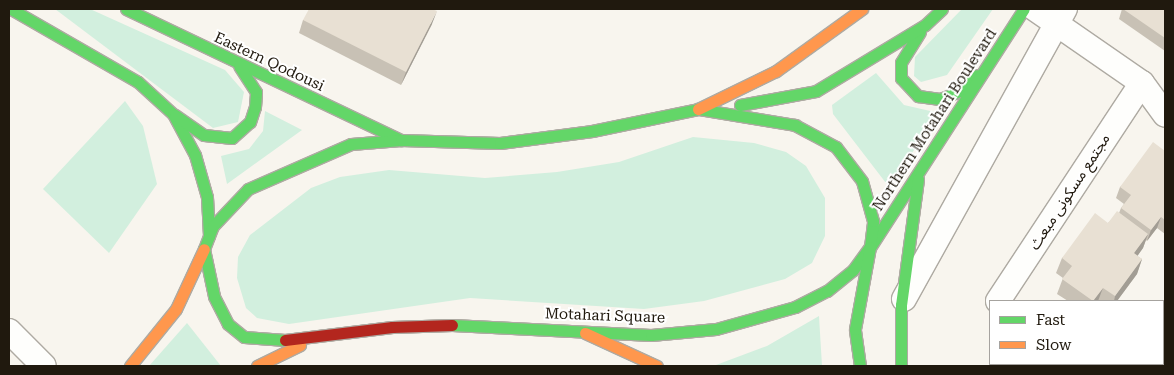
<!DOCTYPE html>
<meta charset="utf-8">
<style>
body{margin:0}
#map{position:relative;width:1174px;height:375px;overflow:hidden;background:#f8f5ee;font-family:"Roboto Serif","Noto Sans Arabic",serif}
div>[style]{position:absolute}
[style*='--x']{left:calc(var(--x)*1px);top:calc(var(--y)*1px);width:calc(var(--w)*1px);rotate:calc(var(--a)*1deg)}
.green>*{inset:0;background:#d2efde}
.roads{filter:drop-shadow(1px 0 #aeaaa2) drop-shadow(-1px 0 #aeaaa2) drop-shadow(0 1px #aeaaa2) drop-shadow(0 -1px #aeaaa2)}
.street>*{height:24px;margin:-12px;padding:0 12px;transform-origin:12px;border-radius:12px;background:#fefefc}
.fast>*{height:11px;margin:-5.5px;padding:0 5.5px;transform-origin:5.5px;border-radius:5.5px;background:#63d668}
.slow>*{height:11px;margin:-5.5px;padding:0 5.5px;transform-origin:5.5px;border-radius:5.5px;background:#ff974d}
.jam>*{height:11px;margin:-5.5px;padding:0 5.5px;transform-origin:5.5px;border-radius:5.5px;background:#b3261e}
.wall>*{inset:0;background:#c8c1b5}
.shaded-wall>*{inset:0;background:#a29d94}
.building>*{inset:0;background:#e8e0d3;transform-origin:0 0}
span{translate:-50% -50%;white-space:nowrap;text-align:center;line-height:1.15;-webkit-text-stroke:4px #fff;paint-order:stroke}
.street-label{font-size:15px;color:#20190e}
.frame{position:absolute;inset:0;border:10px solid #20190e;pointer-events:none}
.legend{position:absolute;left:989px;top:300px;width:175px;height:65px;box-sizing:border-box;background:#fff;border:1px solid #a6a39f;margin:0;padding:6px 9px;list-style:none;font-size:15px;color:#20190e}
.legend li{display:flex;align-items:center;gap:10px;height:25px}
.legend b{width:25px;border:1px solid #a6a39f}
</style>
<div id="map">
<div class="green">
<i style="clip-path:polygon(55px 9px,90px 9px,225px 70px,244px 92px,238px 122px,213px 128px)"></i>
<i style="clip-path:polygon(962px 9px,993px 9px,947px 75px,921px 82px,914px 76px,915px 57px)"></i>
<i style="clip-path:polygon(876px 73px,904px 105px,939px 113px,889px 187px,833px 114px,832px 105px)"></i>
<i style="clip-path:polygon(125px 101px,143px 126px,157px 184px,109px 253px,43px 189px)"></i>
<i style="clip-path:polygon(265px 111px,302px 130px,227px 184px,221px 156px,249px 149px,263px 131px)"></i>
<i style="clip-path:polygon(693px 137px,754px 143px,786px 152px,806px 166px,825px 198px,825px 236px,812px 263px,785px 279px,704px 301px,644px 309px,470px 298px,289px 324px,257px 318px,246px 308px,237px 278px,238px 257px,250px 235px,311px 188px,340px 177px,389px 170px,485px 178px,557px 172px,619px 162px)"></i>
<i style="clip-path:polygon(819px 316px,822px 366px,695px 365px,716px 365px,767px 346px)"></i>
<i style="clip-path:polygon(187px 323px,221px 366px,149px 366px)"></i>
</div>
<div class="roads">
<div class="street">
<i style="--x:1035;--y:9;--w:130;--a:34.7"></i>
<i style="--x:1142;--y:83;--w:39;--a:54"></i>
<i style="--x:904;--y:299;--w:332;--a:-61"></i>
<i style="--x:998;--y:301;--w:261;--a:-56.6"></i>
<i style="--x:9;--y:331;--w:49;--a:45"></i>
</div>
<div class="fast">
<i style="--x:11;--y:9;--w:146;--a:29.9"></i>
<i style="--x:138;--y:82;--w:47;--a:42.4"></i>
<i style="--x:173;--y:114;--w:47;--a:61.8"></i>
<i style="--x:195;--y:155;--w:44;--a:74.1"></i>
<i style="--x:207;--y:197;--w:39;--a:87"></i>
<i style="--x:126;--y:9;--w:305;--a:25.5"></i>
<i style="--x:920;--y:32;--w:36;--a:122"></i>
<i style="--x:901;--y:63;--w:15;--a:90"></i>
<i style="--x:901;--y:78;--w:25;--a:47"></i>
<i style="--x:918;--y:96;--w:22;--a:8"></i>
<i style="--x:940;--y:99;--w:22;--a:-22"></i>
<i style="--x:960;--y:91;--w:23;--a:-43"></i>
<i style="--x:740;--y:105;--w:77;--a:-10.4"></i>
<i style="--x:816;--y:91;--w:127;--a:-31.2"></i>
<i style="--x:925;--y:25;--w:23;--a:-43"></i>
<i style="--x:175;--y:115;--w:35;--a:35"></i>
<i style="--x:204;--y:135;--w:28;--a:6"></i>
<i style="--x:232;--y:138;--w:24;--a:-42"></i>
<i style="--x:250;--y:122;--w:16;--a:-72"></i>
<i style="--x:255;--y:107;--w:15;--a:-86"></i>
<i style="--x:256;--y:92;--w:31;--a:-123"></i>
<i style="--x:871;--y:246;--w:282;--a:-57.2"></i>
<i style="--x:452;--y:325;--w:199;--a:2.9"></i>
<i style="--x:651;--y:335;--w:65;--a:-5.3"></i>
<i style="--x:716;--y:329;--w:82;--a:-15.6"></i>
<i style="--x:795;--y:307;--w:36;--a:-27"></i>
<i style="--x:827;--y:291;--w:33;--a:-39"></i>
<i style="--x:853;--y:270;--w:29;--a:-54"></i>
<i style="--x:870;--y:247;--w:26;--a:-83"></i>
<i style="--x:873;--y:221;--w:41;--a:-105.4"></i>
<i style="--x:862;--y:181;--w:43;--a:-127.4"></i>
<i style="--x:836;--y:147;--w:47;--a:-151.8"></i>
<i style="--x:795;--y:125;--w:98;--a:-170.6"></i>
<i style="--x:285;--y:340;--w:41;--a:-175.8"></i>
<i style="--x:244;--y:337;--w:21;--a:-141"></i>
<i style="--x:228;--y:324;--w:31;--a:-117"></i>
<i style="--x:214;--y:296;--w:48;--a:-102"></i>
<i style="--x:204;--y:249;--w:25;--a:-69"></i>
<i style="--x:213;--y:226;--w:51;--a:-46.6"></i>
<i style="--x:248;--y:189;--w:112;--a:-23.6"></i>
<i style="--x:351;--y:144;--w:50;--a:-4.6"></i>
<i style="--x:401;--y:140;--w:99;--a:1.7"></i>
<i style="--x:500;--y:143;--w:93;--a:-7.4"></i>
<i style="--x:592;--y:131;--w:108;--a:-11.7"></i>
<i style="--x:860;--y:366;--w:37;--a:-98"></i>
<i style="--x:855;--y:329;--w:83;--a:-79.6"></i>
<i style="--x:901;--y:366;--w:61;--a:-90"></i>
<i style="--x:901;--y:305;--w:127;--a:-82.3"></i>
</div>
<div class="slow">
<i style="--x:698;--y:109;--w:87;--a:-26"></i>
<i style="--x:776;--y:71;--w:106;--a:-35.8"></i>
<i style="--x:585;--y:333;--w:79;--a:24.6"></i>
<i style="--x:130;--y:366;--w:73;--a:-51.1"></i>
<i style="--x:176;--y:309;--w:66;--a:-65"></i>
<i style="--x:257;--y:366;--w:48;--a:-26"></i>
</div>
<div class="jam">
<i style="--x:285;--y:340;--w:108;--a:-6.9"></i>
<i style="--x:392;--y:327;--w:60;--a:-1.9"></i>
</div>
</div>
<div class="wall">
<i style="clip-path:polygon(1122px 9px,1165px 9px,1165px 51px,1119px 19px)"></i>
<i style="clip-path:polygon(303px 20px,432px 24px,401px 85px,299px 33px)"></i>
<i style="clip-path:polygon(1165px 151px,1165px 234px,1157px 228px,1147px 241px,1146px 240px,1143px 248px,1137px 256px,1142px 259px,1137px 274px,1117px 301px,1068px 301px,1057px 294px,1063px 278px,1056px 273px,1062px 258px,1108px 223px,1119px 213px,1121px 208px,1124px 204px,1116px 198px,1120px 187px)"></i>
</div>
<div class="shaded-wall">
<i style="clip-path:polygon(437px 11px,432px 24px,401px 85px,406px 72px)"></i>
<i style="clip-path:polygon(1161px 217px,1157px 228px,1147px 241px,1151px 230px)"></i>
<i style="clip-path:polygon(1148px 234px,1143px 248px,1129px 268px,1134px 253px)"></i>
<i style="clip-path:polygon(1142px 259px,1137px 274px,1117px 301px,1114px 301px,1115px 296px)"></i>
<i style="clip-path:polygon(1103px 288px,1098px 301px,1093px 301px)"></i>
<i style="clip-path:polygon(1085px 364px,1089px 364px,1088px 366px,1083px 366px)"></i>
</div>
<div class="building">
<i style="clip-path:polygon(309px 9px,432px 9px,437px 11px,406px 72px,303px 20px)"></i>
<i style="clip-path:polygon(1123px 9px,1165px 9px,1165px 38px)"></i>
<i style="clip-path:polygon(1153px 142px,1165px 151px,1165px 220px,1161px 217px,1151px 230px,1121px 208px,1131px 195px,1120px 187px)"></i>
<i style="clip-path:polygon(1117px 211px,1148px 234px,1134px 253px,1142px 259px,1115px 296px,1103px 288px,1093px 301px,1062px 279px,1072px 266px,1062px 258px,1095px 213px,1108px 223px)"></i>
<i style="left:1020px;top:364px;width:65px;height:3px"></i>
</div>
<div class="street-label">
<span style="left:269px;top:62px;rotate:25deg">Eastern Qodousi</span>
<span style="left:935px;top:120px;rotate:-57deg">Northern Motahari Boulevard</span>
<span style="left:1070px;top:192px;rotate:-57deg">مجتمع مسکونی مبعث</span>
<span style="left:605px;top:316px;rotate:2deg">Motahari Square</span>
</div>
<div class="frame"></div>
<ul class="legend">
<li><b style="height:6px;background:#63d668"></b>Fast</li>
<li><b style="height:6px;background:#ff974d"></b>Slow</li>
</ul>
</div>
